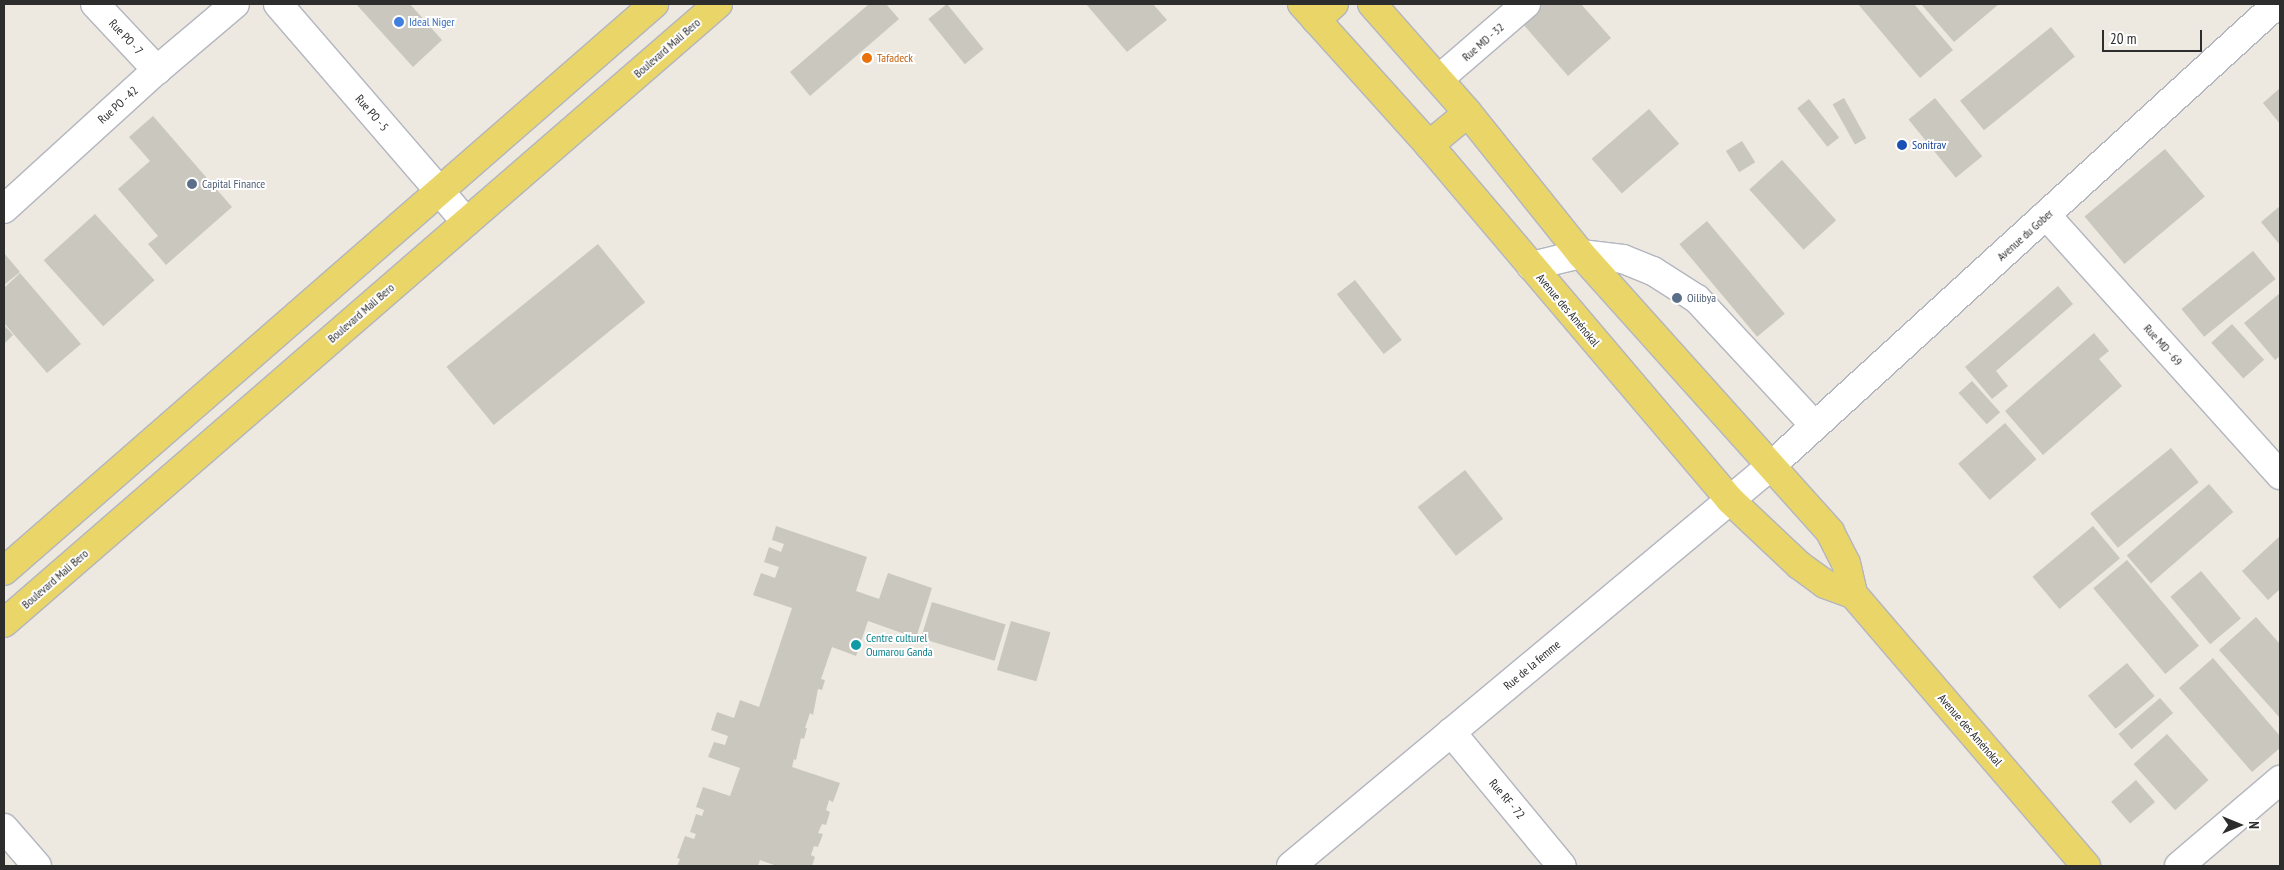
<!DOCTYPE html>
<meta charset="utf-8">
<style>
body{margin:0}
#map{position:relative;width:2284px;height:870px;overflow:hidden;background:#ede9e0;font-family:"PT Sans Narrow",sans-serif}
div>[style]{position:absolute}
[style*='--x']{left:calc(var(--x)*1px);top:calc(var(--y)*1px);width:calc(var(--w)*1px);rotate:calc(var(--a)*1deg)}
.building>*{inset:0;background:#c9c7be;transform-origin:0 0}
.roads{filter:drop-shadow(1px 0 #b3b5bf) drop-shadow(-1px 0 #b3b5bf) drop-shadow(0 1px #b3b5bf) drop-shadow(0 -1px #b3b5bf)}
.minor>*{height:28px;margin:-14px;padding:0 14px;transform-origin:14px;border-radius:14px;background:#fff}
.major>*{height:28px;margin:-14px;padding:0 14px;transform-origin:14px;border-radius:14px;background:#ead668}
.dots>*{width:14px;height:14px;translate:-50% -50%;box-sizing:border-box;border:2px solid #fff;border-radius:50%}
span{translate:-50% -50%;white-space:nowrap;text-align:center;line-height:1.15;-webkit-text-stroke:4px #fff;paint-order:stroke}
.shop-label{font-size:12px;color:#366cbe}
.left{translate:0 -50%;text-align:left}
.street-label{font-size:12px;color:#2d2d2d}
.food-label{font-size:12px;color:#c56008}
.transit-label{font-size:12px;color:#164399}
.service-label{font-size:12px;color:#4e5e75}
.culture-label{font-size:12px;color:#0d838f}
.frame{position:absolute;inset:0;border:5px solid #2d2d2d;pointer-events:none}
.north{position:absolute;left:2214px;top:800px;width:50px;height:50px;-webkit-text-stroke:4px #fff;paint-order:stroke;rotate:90deg;font-size:14px;font-weight:700;line-height:20px;text-align:center;color:#2d2d2d}
.north::after{content:'';display:block;margin:auto;width:18px;height:22px;background:#2d2d2d;clip-path:polygon(50% 0,100% 100%,50% 72%,0 100%)}
.scale{position:absolute;left:2102px;top:30px;width:100px;height:22px;box-sizing:border-box;border:2px solid #2d2d2d;border-top:0;padding-left:6px;font-size:15px;line-height:18px;white-space:nowrap;color:#2d2d2d;-webkit-text-stroke:4px #fff;paint-order:stroke}
</style>
<div id="map">
<div class="building">
<i style="clip-path:polygon(356px 4px,410px 4px,442px 40px,413px 67px)"></i>
<i style="clip-path:polygon(869px 4px,886px 4px,899px 19px,810px 96px,790px 72px)"></i>
<i style="left:947px;top:4px;width:58px;height:24px;rotate:51deg"></i>
<i style="clip-path:polygon(1086px 4px,1153px 4px,1167px 20px,1127px 52px)"></i>
<i style="clip-path:polygon(1530px 4px,1581px 4px,1611px 38px,1568px 76px,1516px 16px)"></i>
<i style="clip-path:polygon(1858px 4px,1914px 4px,1953px 50px,1920px 78px)"></i>
<i style="clip-path:polygon(1921px 4px,1999px 4px,1954px 42px)"></i>
<i style="left:2051px;top:27px;width:38px;height:117px;rotate:51deg"></i>
<i style="clip-path:polygon(2280px 88px,2280px 124px,2263px 103px)"></i>
<i style="left:1844px;top:98px;width:46px;height:13px;rotate:61deg"></i>
<i style="left:1935px;top:98px;width:75px;height:34px;rotate:51deg"></i>
<i style="left:1809px;top:99px;width:49px;height:15px;rotate:52deg"></i>
<i style="left:1649px;top:109px;width:46px;height:76px;rotate:49deg"></i>
<i style="clip-path:polygon(153px 116px,232px 207px,166px 265px,148px 244px,158px 236px,118px 189px,150px 161px,129px 137px)"></i>
<i style="left:1742px;top:141px;width:25px;height:19px;rotate:58deg"></i>
<i style="left:2165px;top:149px;width:62px;height:105px;rotate:50deg"></i>
<i style="left:1782px;top:160px;width:81px;height:44px;rotate:48deg"></i>
<i style="clip-path:polygon(2280px 206px,2280px 245px,2261px 222px)"></i>
<i style="left:95px;top:214px;width:89px;height:69px;rotate:48deg"></i>
<i style="left:1707px;top:221px;width:121px;height:36px;rotate:50deg"></i>
<i style="left:598px;top:244px;width:75px;height:195px;rotate:51deg"></i>
<i style="left:2253px;top:251px;width:36px;height:92px;rotate:51deg"></i>
<i style="clip-path:polygon(4px 253px,20px 272px,4px 285px)"></i>
<i style="clip-path:polygon(20px 273px,81px 344px,47px 373px,4px 323px,4px 288px)"></i>
<i style="left:1355px;top:280px;width:76px;height:23px;rotate:52deg"></i>
<i style="clip-path:polygon(2058px 286px,2073px 304px,1996px 371px,2008px 386px,1992px 399px,1965px 367px)"></i>
<i style="clip-path:polygon(2280px 293px,2280px 356px,2275px 360px,2244px 323px)"></i>
<i style="left:2232px;top:324px;width:48px;height:28px;rotate:48deg"></i>
<i style="clip-path:polygon(4px 325px,13px 335px,4px 344px)"></i>
<i style="clip-path:polygon(2094px 333px,2109px 351px,2099px 359px,2122px 386px,2043px 455px,2005px 411px)"></i>
<i style="left:1972px;top:381px;width:42px;height:18px;rotate:48deg"></i>
<i style="left:2005px;top:423px;width:48px;height:62px;rotate:49deg"></i>
<i style="left:2171px;top:448px;width:44px;height:104px;rotate:51deg"></i>
<i style="left:1465px;top:470px;width:62px;height:60px;rotate:52deg"></i>
<i style="left:2209px;top:484px;width:37px;height:109px;rotate:49deg"></i>
<i style="clip-path:polygon(776px 526px,867px 557px,856px 591px,879px 599px,888px 573px,932px 588px,916px 638px,868px 621px,856px 656px,832px 647px,821px 679px,825px 680px,822px 690px,818px 689px,813px 715px,810px 713px,805px 728px,807px 728px,804px 739px,801px 738px,796px 760px,794px 759px,792px 767px,840px 783px,833px 802px,829px 800px,826px 810px,830px 812px,826px 825px,822px 824px,818px 833px,823px 834px,818px 847px,814px 846px,811px 855px,815px 857px,812px 866px,777px 866px,760px 860px,758px 866px,677px 866px,680px 859px,677px 858px,685px 836px,694px 839px,696px 834px,690px 832px,696px 814px,702px 816px,704px 810px,696px 807px,703px 787px,730px 796px,740px 768px,708px 757px,714px 742px,725px 745px,728px 736px,711px 730px,717px 712px,734px 718px,740px 700px,759px 707px,792px 608px,753px 595px,761px 573px,775px 578px,779px 567px,764px 562px,769px 547px,781px 552px,784px 544px,772px 540px)"></i>
<i style="left:2093px;top:526px;width:42px;height:79px;rotate:50deg"></i>
<i style="clip-path:polygon(2280px 536px,2280px 589px,2268px 600px,2242px 571px)"></i>
<i style="left:2127px;top:560px;width:112px;height:44px;rotate:50deg"></i>
<i style="left:2201px;top:571px;width:62px;height:40px;rotate:50deg"></i>
<i style="left:932px;top:602px;width:77px;height:38px;rotate:17deg"></i>
<i style="clip-path:polygon(2256px 617px,2280px 644px,2280px 718px,2219px 650px)"></i>
<i style="left:1011px;top:621px;width:41px;height:51px;rotate:16deg"></i>
<i style="clip-path:polygon(2213px 658px,2280px 736px,2280px 748px,2252px 772px,2179px 688px)"></i>
<i style="left:2127px;top:663px;width:43px;height:51px;rotate:50deg"></i>
<i style="left:2160px;top:698px;width:20px;height:55px;rotate:49deg"></i>
<i style="left:2167px;top:734px;width:62px;height:45px;rotate:48deg"></i>
<i style="left:2136px;top:780px;width:29px;height:33px;rotate:49deg"></i>
</div>
<div class="roads">
<div class="minor">
<i style="--x:95;--y:4;--w:91;--a:46.8"></i>
<i style="--x:278;--y:4;--w:288;--a:49.2"></i>
<i style="--x:1439;--y:79;--w:115;--a:-40.8"></i>
<i style="--x:4;--y:209;--w:207;--a:-42.3"></i>
<i style="--x:157;--y:70;--w:102;--a:-40.2"></i>
<i style="--x:2046;--y:215;--w:350;--a:48"></i>
<i style="--x:1531;--y:266;--w:51;--a:-13.5"></i>
<i style="--x:1581;--y:254;--w:42;--a:6.8"></i>
<i style="--x:1623;--y:259;--w:32;--a:22"></i>
<i style="--x:1653;--y:271;--w:52;--a:32.5"></i>
<i style="--x:1697;--y:299;--w:173;--a:47.1"></i>
<i style="--x:1451;--y:732;--w:174;--a:50.4"></i>
<i style="--x:4;--y:828;--w:50;--a:49"></i>
<i style="--x:1291;--y:866;--w:626;--a:-39.82"></i>
<i style="--x:1772;--y:465;--w:684;--a:-42.39"></i>
<i style="--x:2179;--y:866;--w:133;--a:-40.4"></i>
</div>
<div class="major">
<i style="--x:1302;--y:4;--w:190;--a:48"></i>
<i style="--x:1429;--y:145;--w:465;--a:49.7"></i>
<i style="--x:1730;--y:500;--w:95;--a:43.3"></i>
<i style="--x:1799;--y:565;--w:32;--a:36"></i>
<i style="--x:1825;--y:584;--w:30;--a:20"></i>
<i style="--x:1372;--y:4;--w:145;--a:48.6"></i>
<i style="--x:1468;--y:113;--w:181;--a:51.3"></i>
<i style="--x:1581;--y:254;--w:373;--a:48.1"></i>
<i style="--x:1830;--y:532;--w:35;--a:63"></i>
<i style="--x:1846;--y:563;--w:32;--a:77"></i>
<i style="--x:1853;--y:594;--w:358;--a:49.4"></i>
<i style="--x:1316;--y:20;--w:24;--a:-42"></i>
<i style="--x:1429;--y:145;--w:50;--a:-39.4"></i>
<i style="--x:4;--y:571;--w:863;--a:-41.1"></i>
<i style="--x:4;--y:623;--w:945;--a:-40.92"></i>
</div>
</div>
<div class="dots">
<i style="left:399px;top:22px;background:#3f7fe0"></i>
<i style="left:867px;top:58px;background:#e8710a"></i>
<i style="left:1902px;top:145px;background:#1a4fb4"></i>
<i style="left:192px;top:184px;background:#5c6f8a"></i>
<i style="left:1677px;top:298px;background:#5c6f8a"></i>
<i style="left:856px;top:645px;background:#0f9aa8"></i>
</div>
<div class="shop-label">
<span class="left" style="left:409px;top:22px">Ideal Niger</span>
</div>
<div class="street-label">
<span style="left:126px;top:37px;rotate:47deg">Rue PO - 7</span>
<span style="left:1483px;top:42px;rotate:-41deg">Rue MD - 32</span>
<span style="left:667px;top:48px;rotate:-41deg">Boulevard Mali Bero</span>
<span style="left:118px;top:105px;rotate:-42deg">Rue PO - 42</span>
<span style="left:372px;top:113px;rotate:49deg">Rue PO - 5</span>
<span style="left:2025px;top:235px;rotate:-42deg">Avenue du Gober</span>
<span style="left:1568px;top:310px;rotate:50deg">Avenue des Aménokal</span>
<span style="left:361px;top:313px;rotate:-41deg">Boulevard Mali Bero</span>
<span style="left:2163px;top:345px;rotate:48deg">Rue MD - 69</span>
<span style="left:55px;top:579px;rotate:-41deg">Boulevard Mali Bero</span>
<span style="left:1532px;top:665px;rotate:-40deg">Rue de la femme</span>
<span style="left:1970px;top:730px;rotate:49deg">Avenue des Aménokal</span>
<span style="left:1507px;top:799px;rotate:50deg">Rue RF - 72</span>
</div>
<div class="food-label">
<span class="left" style="left:877px;top:58px">Tafadeck</span>
</div>
<div class="transit-label">
<span class="left" style="left:1912px;top:145px">Sonitrav</span>
</div>
<div class="service-label">
<span class="left" style="left:202px;top:184px">Capital Finance</span>
<span class="left" style="left:1687px;top:298px">Oilibya</span>
</div>
<div class="culture-label">
<span class="left" style="left:866px;top:645px">Centre culturel<br>Oumarou Ganda</span>
</div>
<div class="frame"></div>
<div class="north">N</div>
<div class="scale">20 m</div>
</div>
